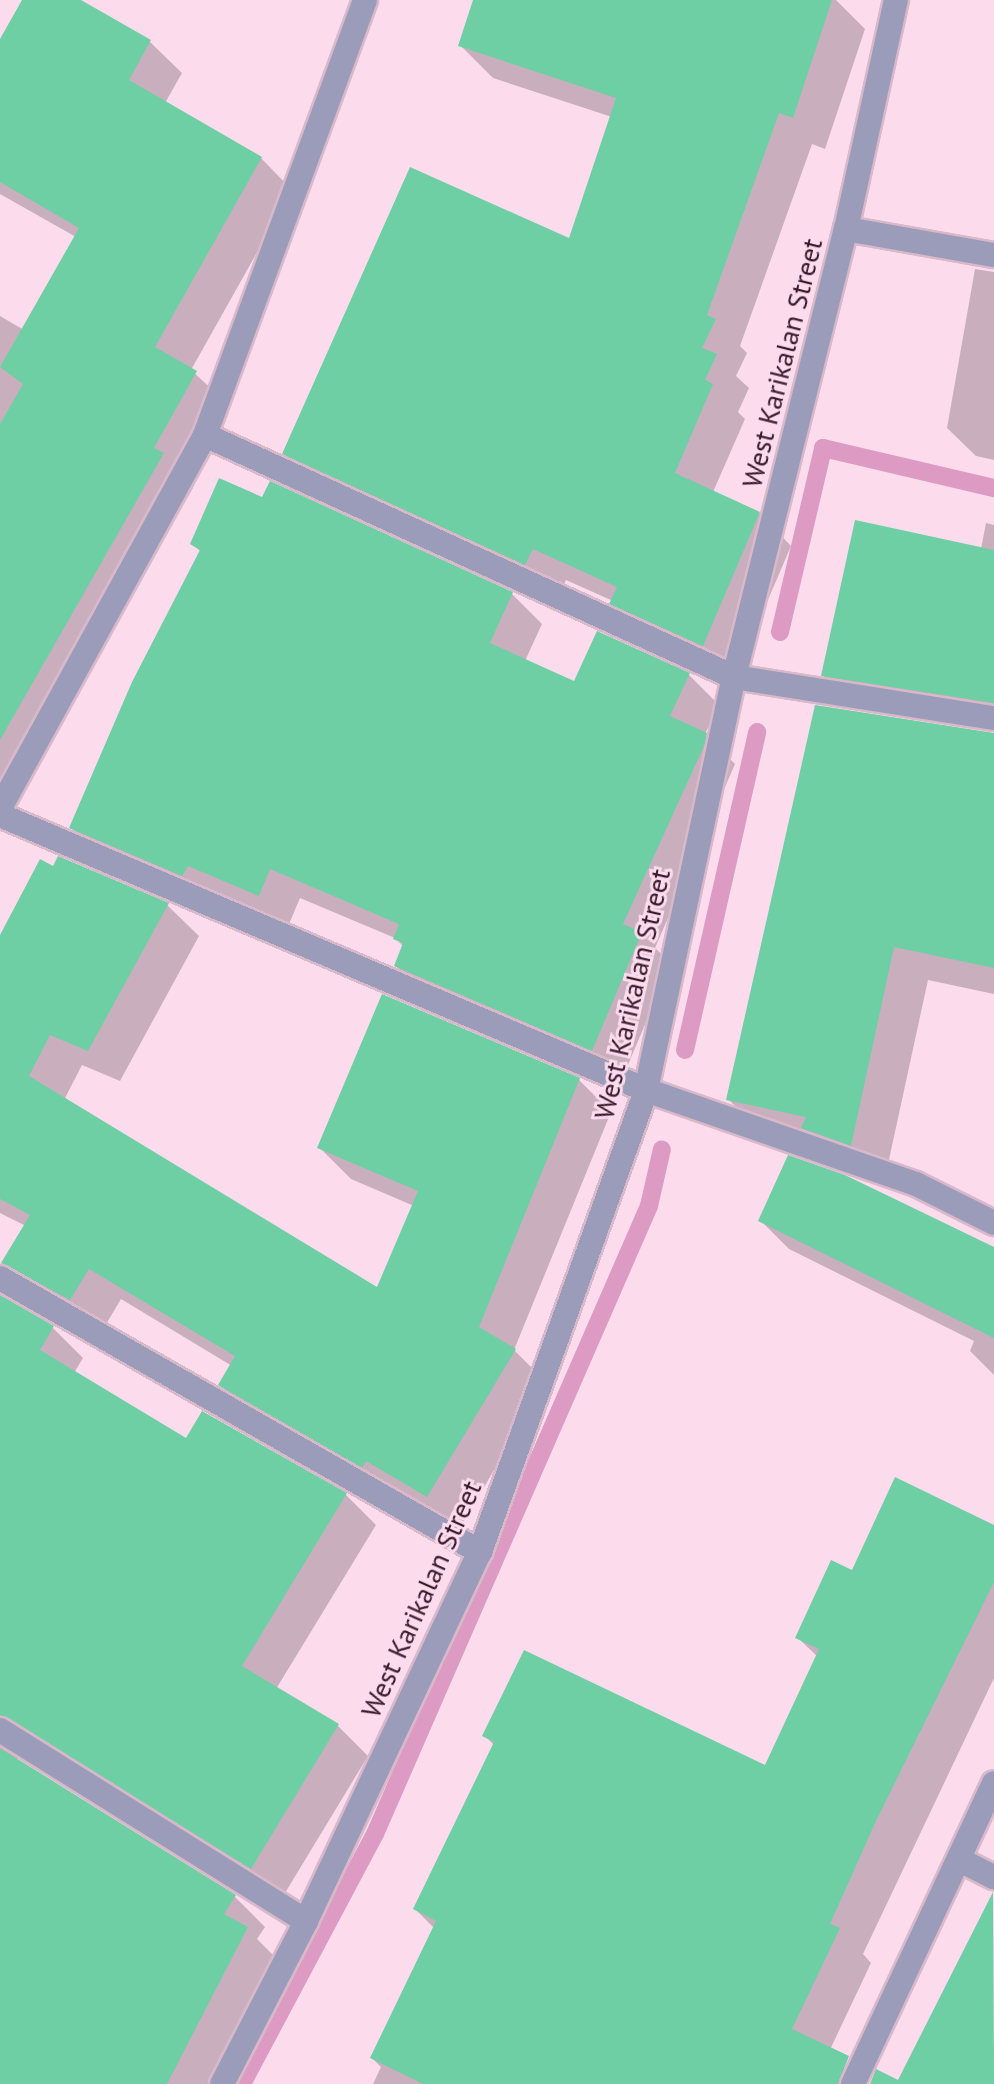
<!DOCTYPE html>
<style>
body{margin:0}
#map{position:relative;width:994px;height:2084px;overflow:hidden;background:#fcdbed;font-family:"PT Sans",sans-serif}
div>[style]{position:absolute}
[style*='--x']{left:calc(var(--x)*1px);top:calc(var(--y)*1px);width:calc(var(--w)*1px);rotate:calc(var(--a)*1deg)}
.shadow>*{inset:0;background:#0003}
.stream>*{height:18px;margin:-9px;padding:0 9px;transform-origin:9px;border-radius:9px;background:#dd9ac2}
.building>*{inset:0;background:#6ecea4}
.roads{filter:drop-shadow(2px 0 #d9b8ca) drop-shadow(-2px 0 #d9b8ca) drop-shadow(0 2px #d9b8ca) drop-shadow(0 -2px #d9b8ca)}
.street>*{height:24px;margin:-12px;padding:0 12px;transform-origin:12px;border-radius:12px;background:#9b9cba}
span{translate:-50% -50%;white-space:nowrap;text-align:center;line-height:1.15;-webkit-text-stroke:6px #fcdbed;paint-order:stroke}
.street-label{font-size:28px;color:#381a2d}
</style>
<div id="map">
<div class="shadow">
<i style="clip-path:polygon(24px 0,77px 0,150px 42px,182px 73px,165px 103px,261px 158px,292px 190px,191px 370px,228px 404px,186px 478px,194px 486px,12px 806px,0 799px,0 316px,24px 330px,76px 237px,0 194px,0 61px)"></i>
<i style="clip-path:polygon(475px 0,836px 0,865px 29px,825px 149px,812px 144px,740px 346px,747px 353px,736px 376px,749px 388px,738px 412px,745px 419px,713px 492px,759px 513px,791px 546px,735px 677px,644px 636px,613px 601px,566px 580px,558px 596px,317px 486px,284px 453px,570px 241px,612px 117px,493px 78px,460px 45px)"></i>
<i style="clip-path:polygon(975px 269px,994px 272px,994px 460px,976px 456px,947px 428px)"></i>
<i style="clip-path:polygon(263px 500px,512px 594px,542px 624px,525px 661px,575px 684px,689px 675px,719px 705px,705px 734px,735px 764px,655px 948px,671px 963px,622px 1079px,426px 996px,396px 966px,404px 947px,395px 938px,300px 898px,289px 924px,218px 895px,213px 905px,102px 858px,72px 828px,201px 552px,193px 544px)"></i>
<i style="clip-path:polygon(986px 523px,994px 525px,994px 731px,857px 709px,823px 675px,981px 549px)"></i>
<i style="clip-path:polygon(994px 734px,994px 994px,928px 980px,885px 1178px,762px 1133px,728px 1099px)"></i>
<i style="clip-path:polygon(167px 905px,199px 936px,120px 1081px,82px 1065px,64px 1100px,378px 1290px,414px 1206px,351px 1179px,320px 1148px,383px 997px,579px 1080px,611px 1112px,514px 1350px,546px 1382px,460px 1528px,398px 1491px,395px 1498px,252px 1416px,220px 1385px,232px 1366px,121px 1299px,102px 1331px,38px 1295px,6px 1264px,26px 1226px,0 1213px,0 942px)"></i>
<i style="clip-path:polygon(760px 1220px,994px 1286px,994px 1375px,970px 1351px,974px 1341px,789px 1249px)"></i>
<i style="clip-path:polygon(0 1297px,53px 1328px,83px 1358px,74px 1373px,186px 1441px,346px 1495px,376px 1525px,276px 1689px,338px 1726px,368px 1756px,282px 1898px,16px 1754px,18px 1761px,234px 1896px,265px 1927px,257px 1939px,277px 1959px,213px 2084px,0 2084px)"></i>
<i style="clip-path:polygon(994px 1527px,994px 1678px,863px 1954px,871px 1963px,828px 2054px,851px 2076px,847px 2084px,373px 2084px,381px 2067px,372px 2058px,435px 1929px,415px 1909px,494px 1745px,485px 1736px,766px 1768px,818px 1657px,797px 1637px,853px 1573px)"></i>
<i style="clip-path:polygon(990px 1901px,994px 2084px,899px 2084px)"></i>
</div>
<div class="stream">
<i style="--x:780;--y:632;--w:189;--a:-76.8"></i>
<i style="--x:823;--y:448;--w:176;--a:13.2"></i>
<i style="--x:685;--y:1050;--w:326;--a:-77.2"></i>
<i style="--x:242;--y:2084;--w:283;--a:-62"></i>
<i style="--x:375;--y:1834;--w:685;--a:-66.43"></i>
<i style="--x:649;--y:1206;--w:58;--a:-77.2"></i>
</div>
<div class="building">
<i style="clip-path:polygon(22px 0,81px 0,151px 40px,129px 80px,262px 157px,155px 347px,197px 371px,154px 448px,164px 453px,0 740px,0 424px,23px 384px,0 367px,79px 228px,0 182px,0 39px)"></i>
<i style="clip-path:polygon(473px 0,832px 0,793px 118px,779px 113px,707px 315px,716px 319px,702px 348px,717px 354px,705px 380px,713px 384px,675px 473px,760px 512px,703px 646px,609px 604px,617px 587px,533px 549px,525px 565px,282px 454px,410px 167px,569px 238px,616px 98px,458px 46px)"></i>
<i style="clip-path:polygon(219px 478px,262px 497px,270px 481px,513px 592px,490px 643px,574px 681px,597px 631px,690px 673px,670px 716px,707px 733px,704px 746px,623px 924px,642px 932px,592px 1051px,394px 966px,403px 943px,393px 939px,399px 924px,270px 869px,259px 896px,188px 866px,182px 876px,69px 828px,132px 682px,200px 550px,190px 544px)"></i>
<i style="clip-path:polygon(855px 520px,994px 550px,994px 703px,821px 676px)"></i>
<i style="clip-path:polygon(815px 705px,994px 733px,994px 968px,894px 947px,851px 1146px,801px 1128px,806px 1117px,726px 1100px)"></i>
<i style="clip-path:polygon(58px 856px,169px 903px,88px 1051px,50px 1035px,29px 1076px,377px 1287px,418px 1191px,317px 1148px,382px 994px,580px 1078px,479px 1327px,516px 1349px,427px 1497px,366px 1461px,362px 1468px,218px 1385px,235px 1356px,89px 1269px,70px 1300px,1px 1263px,30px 1215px,0 1199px,0 935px,40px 859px,53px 866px)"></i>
<i style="clip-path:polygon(788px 1155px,845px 1175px,994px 1247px,994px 1338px,758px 1221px)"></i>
<i style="clip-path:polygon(0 1295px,54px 1326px,40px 1350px,186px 1438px,202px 1411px,347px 1493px,242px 1666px,339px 1724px,251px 1869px,0 1715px)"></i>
<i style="clip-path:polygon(895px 1477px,994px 1525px,994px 1582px,876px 1821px,830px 1924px,840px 1928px,792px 2029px,849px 2056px,838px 2084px,423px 2084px,370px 2058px,436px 1921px,413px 1909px,494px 1742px,482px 1736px,524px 1650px,765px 1765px,819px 1649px,795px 1638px,831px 1560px,852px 1570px)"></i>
<i style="clip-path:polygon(0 1748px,236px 1895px,224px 1914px,248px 1927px,167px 2084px,0 2084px)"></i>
<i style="clip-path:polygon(993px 1892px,994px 2084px,870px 2084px,876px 2069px,898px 2080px)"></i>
</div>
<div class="roads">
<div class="street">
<i style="--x:846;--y:229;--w:150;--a:10"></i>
<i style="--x:205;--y:435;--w:582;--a:24.58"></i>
<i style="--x:734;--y:677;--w:263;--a:9"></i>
<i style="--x:0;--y:808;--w:426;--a:-61.2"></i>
<i style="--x:205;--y:435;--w:463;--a:-69.8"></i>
<i style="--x:0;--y:815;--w:702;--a:23.06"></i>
<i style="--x:646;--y:1090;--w:286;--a:19.2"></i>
<i style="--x:916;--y:1184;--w:87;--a:26.6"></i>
<i style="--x:0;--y:1278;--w:553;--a:29.72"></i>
<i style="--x:0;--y:1730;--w:361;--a:32"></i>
<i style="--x:960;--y:1860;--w:38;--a:27"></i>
<i style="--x:222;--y:2084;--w:183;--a:-62.7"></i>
<i style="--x:306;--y:1921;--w:408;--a:-64.8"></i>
<i style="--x:480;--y:1552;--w:491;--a:-70.2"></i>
<i style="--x:646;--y:1090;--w:422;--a:-78"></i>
<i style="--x:734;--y:677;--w:462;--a:-76"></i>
<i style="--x:846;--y:229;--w:234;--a:-77.7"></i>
<i style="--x:853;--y:2084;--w:332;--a:-64.9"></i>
</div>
</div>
<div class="street-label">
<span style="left:782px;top:363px;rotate:-76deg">West Karikalan Street</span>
<span style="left:632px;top:994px;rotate:-77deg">West Karikalan Street</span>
<span style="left:421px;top:1599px;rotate:-66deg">West Karikalan Street</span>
</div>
</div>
